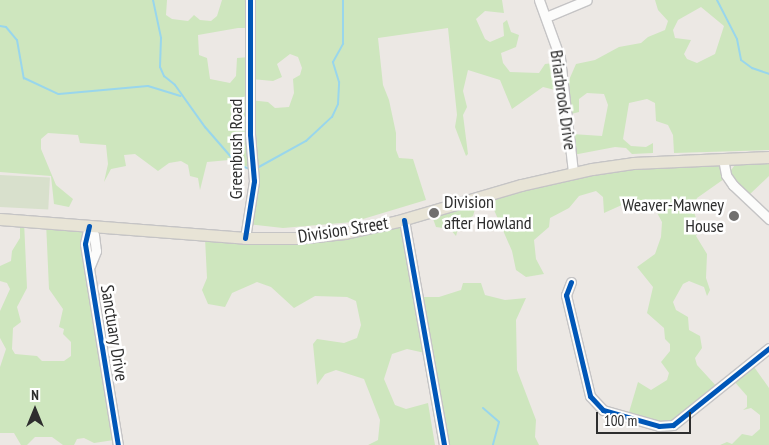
<!DOCTYPE html>
<style>
body{margin:0}
#map{position:relative;width:769px;height:445px;overflow:hidden;background:#ece8e4;font-family:"PT Sans Narrow",sans-serif}
div>[style]{position:absolute}
[style*='--x']{left:calc(var(--x)*1px);top:calc(var(--y)*1px);width:calc(var(--w)*1px);rotate:calc(var(--a)*1deg)}
.green>*{inset:0;background:#cee6be}
.cemetery>*{inset:0;background:#d8e0cc;transform-origin:0 0}
.stream>*{height:2px;margin:-1px;padding:0 1px;transform-origin:1px;border-radius:1px;background:#99d6ec}
.roads{filter:drop-shadow(1px 0 #c5c4c5) drop-shadow(-1px 0 #c5c4c5) drop-shadow(0 1px #c5c4c5) drop-shadow(0 -1px #c5c4c5)}
.minor>*{height:9px;margin:-4.5px;padding:0 4.5px;transform-origin:4.5px;border-radius:4.5px;background:#fcfcfb}
.major>*{height:11px;margin:-5.5px;padding:0 5.5px;transform-origin:5.5px;border-radius:5.5px;background:#e8e4d6}
.cycleway>*{height:5px;margin:-2.5px;padding:0 2.5px;transform-origin:2.5px;border-radius:2.5px;background:#0057b8}
.dots>*{width:14px;height:14px;translate:-50% -50%;box-sizing:border-box;border:2px solid #fff;border-radius:50%}
span{translate:-50% -50%;white-space:nowrap;text-align:center;line-height:1.15;-webkit-text-stroke:5px #fff;paint-order:stroke}
.street-label{font-size:18px;color:#2e2e2e}
.poi-label{font-size:18px;color:#2e2e2e}
.left{translate:0 -50%;text-align:left}
.right{translate:-100% -50%;text-align:right}
.north{position:absolute;left:10px;top:385px;width:50px;height:50px;-webkit-text-stroke:4px #fff;paint-order:stroke;rotate:0deg;font-size:14px;font-weight:700;line-height:20px;text-align:center;color:#2e2e2e}
.north::after{content:'';display:block;margin:auto;width:18px;height:22px;background:#2e2e2e;clip-path:polygon(50% 0,100% 100%,50% 72%,0 100%)}
.scale{position:absolute;left:596px;top:412px;width:95px;height:22px;box-sizing:border-box;border:2px solid #2e2e2e;border-top:0;padding-left:6px;font-size:15px;line-height:18px;white-space:nowrap;color:#2e2e2e;-webkit-text-stroke:4px #fff;paint-order:stroke}
</style>
<div id="map">
<div class="green">
<i style="clip-path:polygon(evenodd,0 0,167px 0,166px 15px,172px 19px,188px 21px,194px 15px,200px 20px,211px 21px,217px 16px,222px 0,502px 0,504px 13px,485px 11px,476px 19px,485px 39px,490px 42px,504px 36px,503px 23px,507px 20px,511px 32px,519px 35px,516px 47px,501px 53px,503px 63px,510px 72px,539px 73px,545px 64px,553px 63px,559px 79px,561px 111px,558px 109px,555px 90px,543px 87px,512px 109px,500px 80px,468px 70px,463px 91px,467px 107px,463px 115px,468px 154px,466px 156px,455px 127px,457px 115px,448px 28px,378px 38px,383px 85px,389px 100px,396px 133px,396px 150px,399px 158px,413px 159px,426px 200px,353px 222px,283px 228px,247px 224px,253px 165px,240px 168px,229px 160px,207px 162px,200px 190px,198px 178px,190px 176px,188px 165px,181px 161px,169px 163px,158px 171px,135px 154px,124px 155px,126px 166px,111px 169px,104px 182px,108px 164px,106px 145px,80px 143px,78px 135px,48px 133px,41px 139px,41px 149px,56px 185px,73px 199px,69px 207px,54px 204px,51px 176px,0 172px,0 0,238px 28px,250px 28px,250px 57px,237px 58px,236px 76px,230px 83px,210px 79px,207px 58px,199px 55px,198px 35px,238px 28px,0 0,290px 54px,298px 57px,302px 68px,300px 75px,293px 79px,294px 93px,289px 107px,275px 108px,268px 102px,250px 100px,251px 79px,273px 81px,282px 77px,277px 64px,290px 54px)"></i>
<i style="clip-path:polygon(evenodd,655px 0,769px 0,769px 150px,674px 153px,673px 135px,668px 125px,656px 121px,655px 103px,647px 99px,629px 103px,623px 139px,631px 146px,646px 147px,653px 143px,653px 153px,632px 154px,626px 148px,615px 147px,573px 155px,572px 134px,602px 136px,608px 105px,604px 94px,587px 93px,579px 99px,579px 112px,571px 114px,569px 80px,576px 64px,595px 60px,619px 47px,641px 43px,648px 37px,665px 30px,668px 21px,658px 10px,655px 0,701px 7px,724px 26px,715px 54px,697px 63px,687px 59px,684px 54px,691px 40px,675px 38px,673px 30px,678px 20px,701px 7px)"></i>
<i style="clip-path:polygon(769px 162px,769px 176px,749px 195px,732px 176px,731px 170px,735px 165px)"></i>
<i style="clip-path:polygon(719px 165px,724px 179px,697px 198px,693px 209px,697px 221px,702px 224px,696px 236px,707px 254px,706px 278px,710px 290px,707px 296px,704px 287px,689px 281px,683px 284px,673px 302px,676px 310px,688px 317px,689px 330px,700px 336px,702px 348px,695px 358px,697px 365px,719px 389px,677px 423px,627px 419px,638px 382px,651px 390px,667px 380px,669px 373px,661px 362px,670px 351px,670px 344px,665px 339px,664px 328px,647px 313px,653px 287px,637px 267px,655px 254px,661px 237px,662px 222px,655px 209px,639px 206px,633px 200px,604px 213px,603px 197px,596px 191px,579px 196px,569px 208px,550px 218px,549px 227px,534px 240px,536px 259px,544px 274px,526px 277px,516px 270px,512px 251px,491px 203px,475px 209px,473px 216px,460px 222px,456px 236px,450px 229px,436px 227px,432px 216px,588px 174px,640px 167px)"></i>
<i style="clip-path:polygon(400px 220px,425px 353px,407px 349px,392px 354px,384px 379px,395px 405px,406px 409px,428px 403px,435px 445px,368px 445px,378px 440px,380px 420px,364px 379px,336px 370px,325px 374px,317px 385px,313px 344px,317px 339px,344px 343px,357px 338px,361px 325px,356px 301px,347px 297px,315px 296px,294px 308px,271px 287px,257px 282px,232px 293px,225px 307px,208px 304px,202px 290px,207px 278px,205px 238px,260px 243px)"></i>
<i style="clip-path:polygon(20px 221px,24px 221px,27px 288px,17px 307px,21px 322px,13px 328px,12px 349px,15px 354px,37px 356px,42px 361px,64px 361px,71px 356px,71px 342px,63px 334px,64px 329px,59px 327px,63px 309px,49px 289px,46px 222px,85px 225px,114px 440px,94px 443px,84px 438px,77px 439px,74px 445px,63px 445px,52px 437px,35px 437px,27px 445px,21px 445px,14px 433px,0 433px,0 367px,6px 349px,0 338px,0 311px,10px 289px,7px 283px,0 281px,0 266px,11px 261px,12px 251px,20px 238px)"></i>
<i style="clip-path:polygon(463px 283px,481px 283px,485px 295px,505px 300px,526px 298px,516px 320px,517px 370px,536px 420px,535px 437px,539px 445px,449px 445px,423px 297px,439px 297px,461px 290px)"></i>
<i style="clip-path:polygon(752px 364px,769px 388px,769px 445px,720px 445px,727px 442px,732px 444px,742px 434px,752px 436px,760px 429px,760px 415px,751px 408px,743px 410px,747px 407px,747px 396px,733px 380px)"></i>
</div>
<div class="cemetery">
<i style="left:0;top:175px;width:50px;height:32px;rotate:3deg"></i>
</div>
<div class="stream">
<i style="--x:153;--y:0;--w:39;--a:78"></i>
<i style="--x:161;--y:38;--w:29;--a:92"></i>
<i style="--x:160;--y:67;--w:10;--a:66"></i>
<i style="--x:164;--y:76;--w:14;--a:39"></i>
<i style="--x:175;--y:85;--w:52;--a:54.5"></i>
<i style="--x:205;--y:127;--w:50;--a:49"></i>
<i style="--x:238;--y:165;--w:13;--a:18"></i>
<i style="--x:717;--y:0;--w:44;--a:62.9"></i>
<i style="--x:737;--y:39;--w:21;--a:79"></i>
<i style="--x:741;--y:60;--w:14;--a:36"></i>
<i style="--x:752;--y:68;--w:18;--a:19"></i>
<i style="--x:0;--y:26;--w:6;--a:9"></i>
<i style="--x:6;--y:27;--w:17;--a:50"></i>
<i style="--x:17;--y:40;--w:39;--a:80"></i>
<i style="--x:24;--y:78;--w:38;--a:25"></i>
<i style="--x:59;--y:94;--w:89;--a:-5.1"></i>
<i style="--x:148;--y:86;--w:34;--a:17"></i>
<i style="--x:257;--y:168;--w:56;--a:-28.9"></i>
<i style="--x:306;--y:141;--w:35;--a:-43"></i>
<i style="--x:332;--y:117;--w:14;--a:-65"></i>
<i style="--x:338;--y:104;--w:22;--a:-87"></i>
<i style="--x:339;--y:82;--w:21;--a:-107"></i>
<i style="--x:333;--y:62;--w:21;--a:-61"></i>
<i style="--x:343;--y:44;--w:44;--a:-90"></i>
<i style="--x:483;--y:408;--w:21;--a:41"></i>
<i style="--x:499;--y:422;--w:24;--a:105"></i>
</div>
<div class="roads">
<div class="minor">
<i style="--x:539;--y:0;--w:62;--a:70.1"></i>
<i style="--x:560;--y:58;--w:115;--a:83.5"></i>
<i style="--x:546;--y:17;--w:44;--a:-22.5"></i>
<i style="--x:723;--y:159;--w:16;--a:79"></i>
<i style="--x:726;--y:175;--w:12;--a:55"></i>
<i style="--x:733;--y:185;--w:50;--a:43.4"></i>
<i style="--x:404;--y:220;--w:229;--a:79.9"></i>
<i style="--x:89;--y:226;--w:18;--a:103"></i>
<i style="--x:85;--y:244;--w:204;--a:80.7"></i>
<i style="--x:89;--y:226;--w:10;--a:61"></i>
<i style="--x:94;--y:235;--w:16;--a:83"></i>
<i style="--x:96;--y:251;--w:16;--a:112"></i>
<i style="--x:245;--y:238;--w:58;--a:-81"></i>
<i style="--x:254;--y:181;--w:47;--a:-94.9"></i>
<i style="--x:250;--y:134;--w:134;--a:-90"></i>
<i style="--x:571;--y:282;--w:14;--a:111"></i>
<i style="--x:566;--y:295;--w:104;--a:76.6"></i>
<i style="--x:590;--y:396;--w:19;--a:47"></i>
<i style="--x:603;--y:410;--w:58;--a:15.9"></i>
<i style="--x:659;--y:426;--w:14;--a:-4"></i>
<i style="--x:673;--y:425;--w:123;--a:-38.7"></i>
</div>
<div class="major">
<i style="--x:0;--y:219;--w:246;--a:4.4"></i>
<i style="--x:245;--y:238;--w:51;--a:0"></i>
<i style="--x:296;--y:238;--w:49;--a:-5.8"></i>
<i style="--x:345;--y:233;--w:54;--a:-12.8"></i>
<i style="--x:398;--y:221;--w:128;--a:-16.3"></i>
<i style="--x:521;--y:185;--w:73;--a:-12.7"></i>
<i style="--x:592;--y:169;--w:41;--a:-8.3"></i>
<i style="--x:633;--y:163;--w:136;--a:-2.5"></i>
</div>
</div>
<div class="cycleway">
<i style="--x:404;--y:220;--w:229;--a:79.9"></i>
<i style="--x:89;--y:226;--w:18;--a:103"></i>
<i style="--x:85;--y:244;--w:204;--a:80.7"></i>
<i style="--x:245;--y:238;--w:58;--a:-81"></i>
<i style="--x:254;--y:181;--w:47;--a:-94.9"></i>
<i style="--x:250;--y:134;--w:134;--a:-90"></i>
<i style="--x:571;--y:282;--w:14;--a:111"></i>
<i style="--x:566;--y:295;--w:104;--a:76.6"></i>
<i style="--x:590;--y:396;--w:19;--a:47"></i>
<i style="--x:603;--y:410;--w:58;--a:15.9"></i>
<i style="--x:659;--y:426;--w:14;--a:-4"></i>
<i style="--x:673;--y:425;--w:123;--a:-38.7"></i>
</div>
<div class="dots">
<i style="left:434px;top:213px;background:#706f6e"></i>
<i style="left:734px;top:216px;background:#706f6e"></i>
</div>
<div class="street-label">
<span style="left:563px;top:100px;rotate:82deg">Briarbrook Drive</span>
<span style="left:236px;top:149px;rotate:-90deg">Greenbush Road</span>
<span style="left:343px;top:230px;rotate:-9deg">Division Street</span>
<span style="left:114px;top:333px;rotate:81deg">Sanctuary Drive</span>
</div>
<div class="poi-label">
<span class="left" style="left:444px;top:213px">Division<br>after Howland</span>
<span class="right" style="left:724px;top:216px">Weaver-Mawney<br>House</span>
</div>
<div class="north">N</div>
<div class="scale">100 m</div>
</div>
